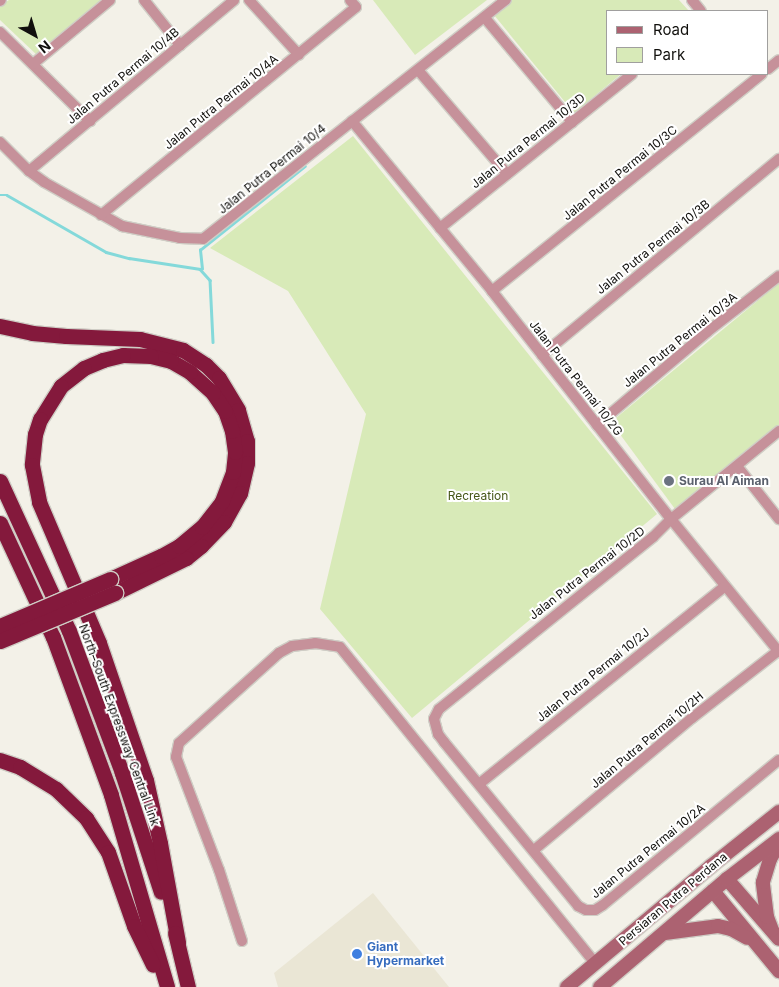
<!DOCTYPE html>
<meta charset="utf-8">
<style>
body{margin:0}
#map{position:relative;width:779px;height:987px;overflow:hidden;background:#f3f1e8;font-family:Inter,sans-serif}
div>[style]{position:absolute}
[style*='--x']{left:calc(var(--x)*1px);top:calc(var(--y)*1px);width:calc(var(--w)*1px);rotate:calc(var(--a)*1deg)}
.built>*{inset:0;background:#eae6d5}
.green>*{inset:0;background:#d8eab8}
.stream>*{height:2.5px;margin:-1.25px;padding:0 1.25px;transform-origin:1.25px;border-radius:1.25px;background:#84d9da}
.roads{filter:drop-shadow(1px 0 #cfcdc5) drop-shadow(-1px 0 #cfcdc5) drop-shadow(0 1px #cfcdc5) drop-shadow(0 -1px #cfcdc5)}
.street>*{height:10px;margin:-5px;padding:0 5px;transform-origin:5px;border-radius:5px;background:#c6919a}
.secondary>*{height:14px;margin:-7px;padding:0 7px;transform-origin:7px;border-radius:7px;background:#ac6271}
.highway>*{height:15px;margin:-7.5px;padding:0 7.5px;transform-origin:7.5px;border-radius:7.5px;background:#84193c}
.bridges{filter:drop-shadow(1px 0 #cfcdc5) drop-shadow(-1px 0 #cfcdc5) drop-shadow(0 1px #cfcdc5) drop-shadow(0 -1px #cfcdc5)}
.highway-bridge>*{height:15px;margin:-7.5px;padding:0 7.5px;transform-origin:7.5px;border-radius:7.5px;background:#84193c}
.dots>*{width:14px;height:14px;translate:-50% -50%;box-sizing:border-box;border:2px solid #fff;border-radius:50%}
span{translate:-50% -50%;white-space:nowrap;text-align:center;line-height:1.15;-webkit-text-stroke:4px #fff;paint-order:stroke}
.street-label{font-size:12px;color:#11100d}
.worship-label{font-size:12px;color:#5b616d;font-weight:700}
.left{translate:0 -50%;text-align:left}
.park-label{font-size:12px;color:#475819}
.shop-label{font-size:12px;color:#366cbe;font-weight:700}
.legend{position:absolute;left:606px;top:10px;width:162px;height:65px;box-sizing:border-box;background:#fff;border:1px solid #a09f9e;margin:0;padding:6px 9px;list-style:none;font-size:15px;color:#11100d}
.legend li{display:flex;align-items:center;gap:10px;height:25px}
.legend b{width:25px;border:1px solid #a09f9e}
.north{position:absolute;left:10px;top:10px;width:50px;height:50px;-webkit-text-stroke:4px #fff;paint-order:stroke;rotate:141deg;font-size:14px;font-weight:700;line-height:20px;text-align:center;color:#11100d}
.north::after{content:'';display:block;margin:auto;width:18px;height:22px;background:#11100d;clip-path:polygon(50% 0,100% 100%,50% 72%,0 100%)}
</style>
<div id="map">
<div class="built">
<i style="clip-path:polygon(373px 893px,449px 987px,278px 987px,274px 973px)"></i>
</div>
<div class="green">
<i style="clip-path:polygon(9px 0,102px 0,38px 56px,0 20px,0 6px)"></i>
<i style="clip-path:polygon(373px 0,487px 0,415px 55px)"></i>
<i style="clip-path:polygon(512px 0,679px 0,689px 11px,608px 11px,608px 74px,621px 74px,574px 113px,494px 15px)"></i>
<i style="clip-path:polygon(353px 136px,657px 514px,412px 718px,320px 609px,366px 414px,288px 291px,210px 248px)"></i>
<i style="clip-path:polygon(779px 283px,779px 425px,675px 509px,611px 422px)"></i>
</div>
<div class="stream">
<i style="--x:0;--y:195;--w:7;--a:0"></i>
<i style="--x:7;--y:195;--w:114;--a:29.9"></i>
<i style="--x:106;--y:252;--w:24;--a:15"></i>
<i style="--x:129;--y:258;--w:72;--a:8.8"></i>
<i style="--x:200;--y:269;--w:15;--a:48"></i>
<i style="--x:210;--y:280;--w:62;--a:87.2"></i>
<i style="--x:202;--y:269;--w:19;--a:-96"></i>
<i style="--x:200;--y:250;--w:134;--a:-38.7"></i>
</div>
<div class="roads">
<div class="street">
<i style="--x:144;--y:0;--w:58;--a:51.3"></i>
<i style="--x:249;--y:0;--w:74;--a:47.7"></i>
<i style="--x:692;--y:0;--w:14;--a:51"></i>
<i style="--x:0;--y:1;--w:1;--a:-45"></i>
<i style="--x:485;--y:18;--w:136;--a:50.1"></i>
<i style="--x:0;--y:32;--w:127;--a:44.7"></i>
<i style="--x:33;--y:64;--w:100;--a:-39.7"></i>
<i style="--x:768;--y:69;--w:14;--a:-39"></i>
<i style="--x:418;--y:70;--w:137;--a:49.4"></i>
<i style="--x:352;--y:121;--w:220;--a:50.5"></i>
<i style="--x:492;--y:291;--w:290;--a:51.9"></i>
<i style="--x:671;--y:519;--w:171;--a:50.9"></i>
<i style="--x:0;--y:142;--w:41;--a:45"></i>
<i style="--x:29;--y:171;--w:19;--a:36"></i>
<i style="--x:44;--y:182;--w:90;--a:29.4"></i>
<i style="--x:122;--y:226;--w:59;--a:11.7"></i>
<i style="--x:180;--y:238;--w:23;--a:2"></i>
<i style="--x:203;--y:239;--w:386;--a:-38.3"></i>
<i style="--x:29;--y:171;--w:267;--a:-39.8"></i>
<i style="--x:101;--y:215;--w:329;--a:-39.2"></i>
<i style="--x:356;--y:7;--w:9;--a:-131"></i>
<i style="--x:440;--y:228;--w:246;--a:-38.7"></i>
<i style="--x:492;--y:291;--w:346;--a:-38.8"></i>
<i style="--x:542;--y:355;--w:308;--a:-39.6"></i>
<i style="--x:597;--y:425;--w:144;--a:-40.2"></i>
<i style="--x:707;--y:332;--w:91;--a:-37.9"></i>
<i style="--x:779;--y:431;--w:139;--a:140.8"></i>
<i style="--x:671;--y:519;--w:25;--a:135"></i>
<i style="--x:653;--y:537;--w:275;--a:141.2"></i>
<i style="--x:439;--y:709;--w:11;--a:117"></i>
<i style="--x:434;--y:719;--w:16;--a:75"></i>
<i style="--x:438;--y:734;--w:10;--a:53"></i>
<i style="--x:444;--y:742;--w:212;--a:50.7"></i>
<i style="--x:578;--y:906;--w:9;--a:27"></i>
<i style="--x:586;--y:910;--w:9;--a:0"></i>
<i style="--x:595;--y:910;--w:9;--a:-32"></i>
<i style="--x:603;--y:905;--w:228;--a:-39.5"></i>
<i style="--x:737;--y:466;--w:68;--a:51.6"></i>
<i style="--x:479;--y:784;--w:314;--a:-38.8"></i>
<i style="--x:534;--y:850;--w:206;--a:-39.9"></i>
<i style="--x:692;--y:718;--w:109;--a:-37.9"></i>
<i style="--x:242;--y:941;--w:75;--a:-107.9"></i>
<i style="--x:219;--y:870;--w:121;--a:-110.8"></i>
<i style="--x:176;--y:757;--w:14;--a:-78"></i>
<i style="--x:179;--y:743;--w:135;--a:-42"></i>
<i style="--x:279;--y:653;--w:15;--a:-28"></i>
<i style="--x:292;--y:646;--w:23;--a:-7"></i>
<i style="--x:315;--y:643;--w:25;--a:9"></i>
<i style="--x:340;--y:647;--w:407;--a:51.1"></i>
</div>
<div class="secondary">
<i style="--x:727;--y:879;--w:79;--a:49.1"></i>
<i style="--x:713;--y:891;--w:104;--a:50.5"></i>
<i style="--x:772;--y:930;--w:14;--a:-111"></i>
<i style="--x:767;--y:917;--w:35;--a:-97"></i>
<i style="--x:763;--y:882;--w:24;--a:-73"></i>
<i style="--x:770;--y:859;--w:18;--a:-61"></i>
<i style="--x:665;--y:933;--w:53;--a:-7.5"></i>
<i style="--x:718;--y:926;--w:13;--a:13"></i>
<i style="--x:731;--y:929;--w:18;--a:29"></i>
<i style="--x:567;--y:987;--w:188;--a:-40"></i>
<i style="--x:711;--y:866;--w:87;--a:-38.5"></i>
<i style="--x:600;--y:987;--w:167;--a:-40.4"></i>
<i style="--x:727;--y:879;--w:66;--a:-37.6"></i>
</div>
<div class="highway">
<i style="--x:0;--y:326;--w:33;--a:12"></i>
<i style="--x:32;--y:333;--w:34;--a:5"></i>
<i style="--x:66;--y:336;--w:74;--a:2.3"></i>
<i style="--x:140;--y:339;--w:44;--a:14.3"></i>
<i style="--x:183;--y:350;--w:27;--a:33"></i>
<i style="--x:206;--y:365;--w:18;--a:45"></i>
<i style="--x:219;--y:378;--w:37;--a:59"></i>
<i style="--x:238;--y:410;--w:32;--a:74"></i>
<i style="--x:247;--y:441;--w:22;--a:90"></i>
<i style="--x:247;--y:463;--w:31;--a:103"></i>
<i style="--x:240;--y:493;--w:33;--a:119"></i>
<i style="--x:224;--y:522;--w:33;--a:134"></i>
<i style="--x:201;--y:546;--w:19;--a:141"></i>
<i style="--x:186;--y:558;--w:79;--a:153.8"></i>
<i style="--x:0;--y:481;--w:165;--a:65.3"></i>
<i style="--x:69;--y:631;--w:152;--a:69.5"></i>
<i style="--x:122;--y:773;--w:125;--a:71.9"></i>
<i style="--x:0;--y:523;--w:126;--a:65.1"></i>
<i style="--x:53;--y:637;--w:168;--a:69.8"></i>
<i style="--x:111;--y:795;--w:200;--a:73.7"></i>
<i style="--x:110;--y:579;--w:56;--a:-24.3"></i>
<i style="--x:161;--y:556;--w:21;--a:-29"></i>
<i style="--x:179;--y:546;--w:30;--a:-40"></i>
<i style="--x:202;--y:527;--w:33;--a:-52"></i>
<i style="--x:222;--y:501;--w:31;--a:-69"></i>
<i style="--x:233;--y:472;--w:20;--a:-84"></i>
<i style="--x:235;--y:452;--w:21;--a:-98"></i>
<i style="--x:232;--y:431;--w:21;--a:-109"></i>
<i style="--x:225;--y:411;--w:22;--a:-124"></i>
<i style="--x:213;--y:393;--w:31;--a:-138"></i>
<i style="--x:190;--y:372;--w:22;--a:-150"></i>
<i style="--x:171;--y:361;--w:21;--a:-166"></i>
<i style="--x:151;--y:356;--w:28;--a:-178"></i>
<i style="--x:123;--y:355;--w:21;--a:166"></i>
<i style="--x:103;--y:360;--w:21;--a:157"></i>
<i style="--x:84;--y:368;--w:29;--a:142"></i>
<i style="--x:61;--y:386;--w:39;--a:122"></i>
<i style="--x:40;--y:419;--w:16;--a:108"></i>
<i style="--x:35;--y:434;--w:31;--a:96"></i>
<i style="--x:32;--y:465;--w:38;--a:79"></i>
<i style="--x:39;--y:502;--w:153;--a:66.9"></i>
<i style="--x:99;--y:643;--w:145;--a:71.1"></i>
<i style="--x:146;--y:780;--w:65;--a:77.5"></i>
<i style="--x:160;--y:843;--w:101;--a:79.7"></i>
<i style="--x:0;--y:760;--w:21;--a:19"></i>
<i style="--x:20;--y:767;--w:42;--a:31.4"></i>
<i style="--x:56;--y:789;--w:42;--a:44"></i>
<i style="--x:86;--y:818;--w:40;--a:57.1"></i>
<i style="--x:108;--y:852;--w:78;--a:70.6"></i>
<i style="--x:134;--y:926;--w:43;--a:64"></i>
<i style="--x:175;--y:933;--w:56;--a:76.5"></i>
</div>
</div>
<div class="bridges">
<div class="highway-bridge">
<i style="--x:0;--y:626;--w:120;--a:-23.1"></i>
<i style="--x:0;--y:641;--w:125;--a:-22.7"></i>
</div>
</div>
<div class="dots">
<i style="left:669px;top:481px;background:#6b7280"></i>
<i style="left:357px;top:954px;background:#3f7fe0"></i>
</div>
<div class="street-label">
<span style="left:123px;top:76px;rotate:-40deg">Jalan Putra Permai 10/4B</span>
<span style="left:221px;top:102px;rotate:-39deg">Jalan Putra Permai 10/4A</span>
<span style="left:528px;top:141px;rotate:-39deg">Jalan Putra Permai 10/3D</span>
<span style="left:272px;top:169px;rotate:-39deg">Jalan Putra Permai 10/4</span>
<span style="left:620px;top:173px;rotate:-39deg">Jalan Putra Permai 10/3C</span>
<span style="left:653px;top:247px;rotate:-39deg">Jalan Putra Permai 10/3B</span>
<span style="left:680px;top:340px;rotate:-39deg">Jalan Putra Permai 10/3A</span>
<span style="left:576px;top:378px;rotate:52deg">Jalan Putra Permai 10/2G</span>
<span style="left:587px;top:573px;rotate:-38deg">Jalan Putra Permai 10/2D</span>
<span style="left:593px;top:675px;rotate:-39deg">Jalan Putra Permai 10/2J</span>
<span style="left:119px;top:725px;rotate:70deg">North–South Expressway Central Link</span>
<span style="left:647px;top:740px;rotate:-40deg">Jalan Putra Permai 10/2H</span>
<span style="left:648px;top:851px;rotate:-39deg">Jalan Putra Permai 10/2A</span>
<span style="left:673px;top:899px;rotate:-40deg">Persiaran Putra Perdana</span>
</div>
<div class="worship-label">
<span class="left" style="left:679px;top:481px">Surau Al Aiman</span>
</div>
<div class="park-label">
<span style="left:478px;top:496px">Recreation</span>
</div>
<div class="shop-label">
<span class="left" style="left:367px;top:954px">Giant<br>Hypermarket</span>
</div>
<ul class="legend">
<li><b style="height:6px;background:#ac6271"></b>Road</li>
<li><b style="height:14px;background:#d8eab8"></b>Park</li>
</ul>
<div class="north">N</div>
</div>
